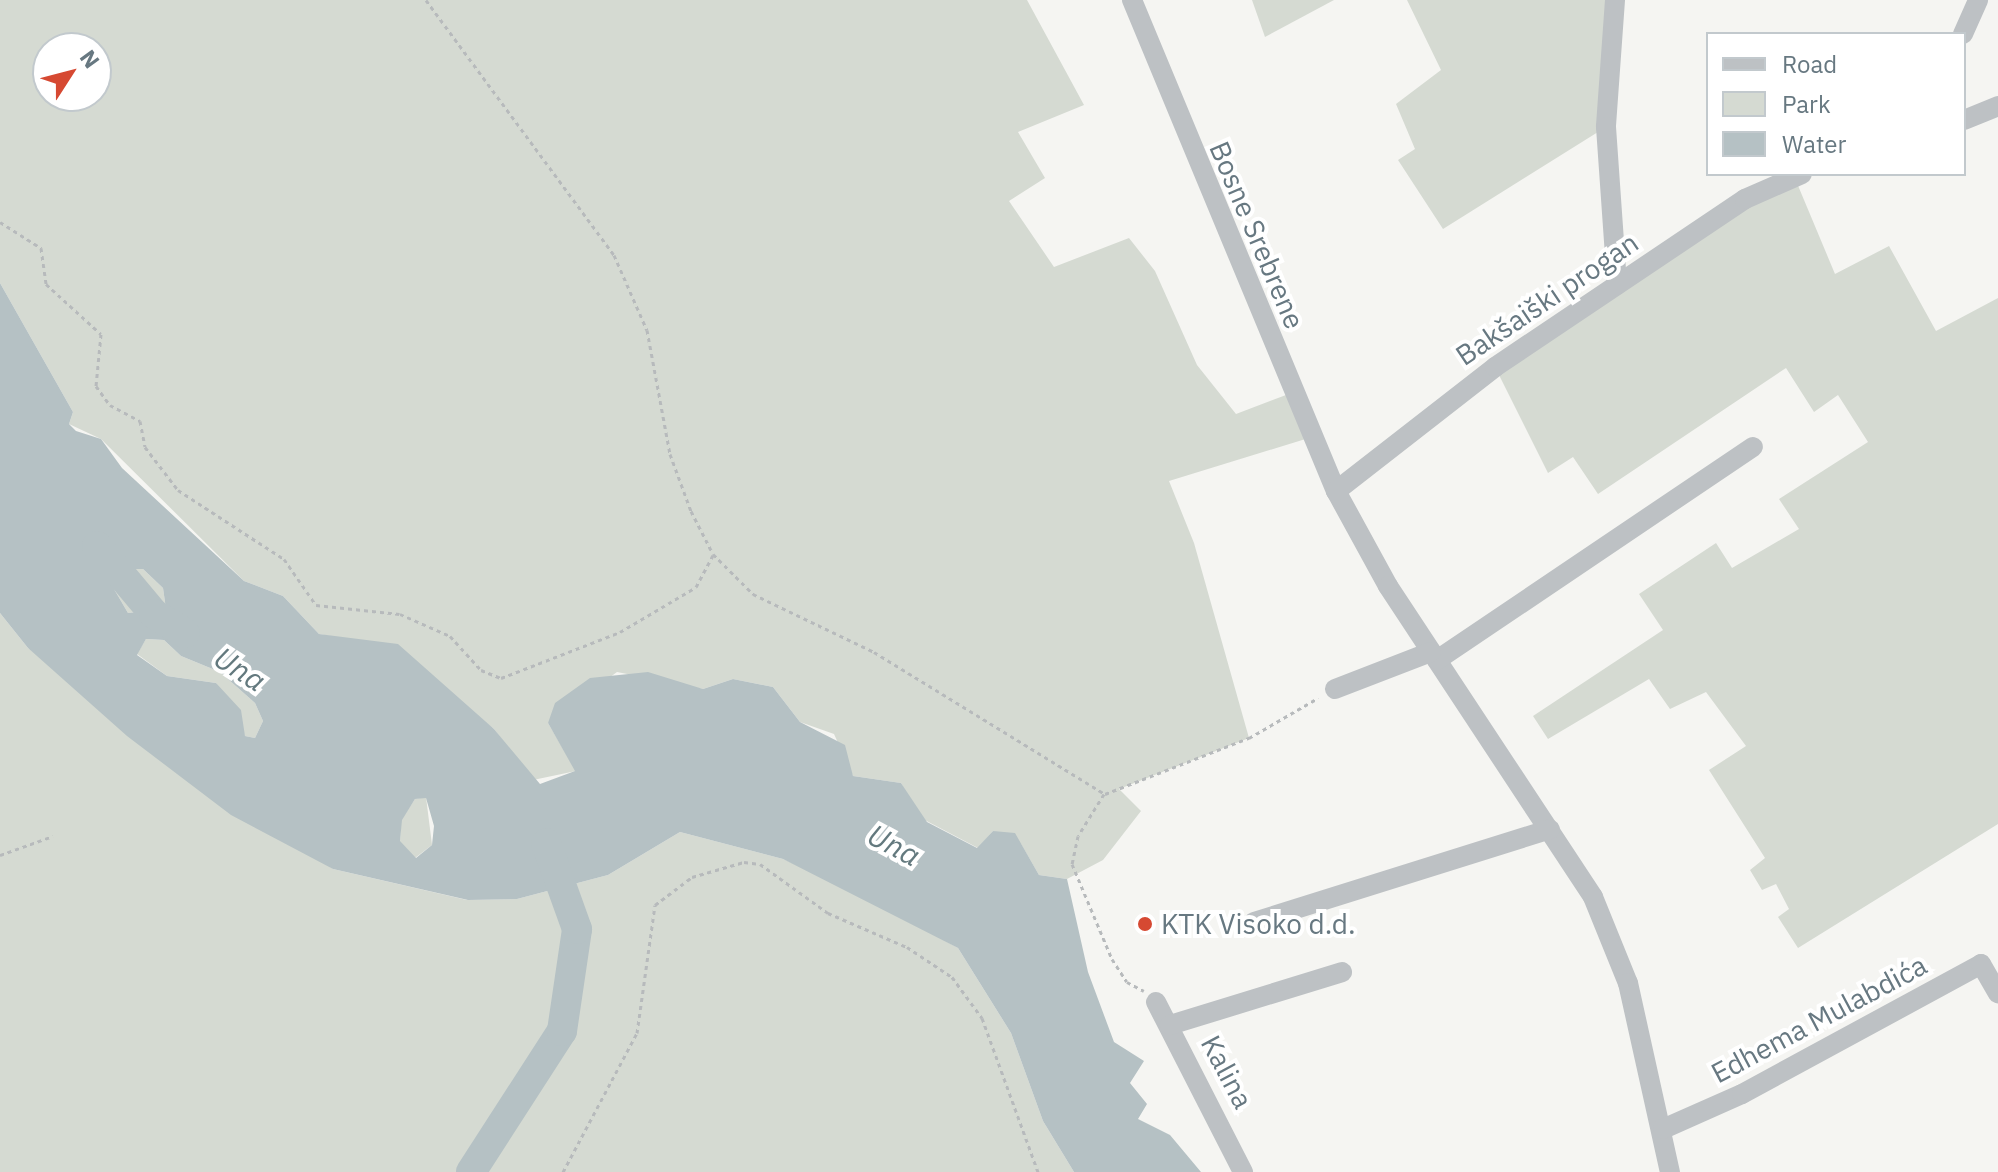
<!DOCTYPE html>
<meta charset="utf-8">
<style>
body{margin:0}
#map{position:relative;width:1998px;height:1172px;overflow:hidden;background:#f5f5f2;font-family:"IBM Plex Sans",sans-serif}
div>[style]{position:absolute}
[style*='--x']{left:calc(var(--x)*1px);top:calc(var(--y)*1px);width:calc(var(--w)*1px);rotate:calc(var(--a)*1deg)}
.green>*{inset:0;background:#d5dad2}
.water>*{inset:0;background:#b5c1c4}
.river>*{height:30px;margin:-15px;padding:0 15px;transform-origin:15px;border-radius:15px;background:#b5c1c4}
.path>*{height:3px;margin-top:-1.5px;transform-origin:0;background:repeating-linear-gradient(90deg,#b7babc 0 4px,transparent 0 8px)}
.minor>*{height:20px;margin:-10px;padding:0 10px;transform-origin:10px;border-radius:10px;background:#bdc1c4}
.dots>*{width:22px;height:22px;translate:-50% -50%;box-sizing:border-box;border:4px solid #fff;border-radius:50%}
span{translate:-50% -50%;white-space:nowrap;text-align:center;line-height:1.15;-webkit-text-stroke:8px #fff;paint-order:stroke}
.street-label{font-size:28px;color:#677881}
.poi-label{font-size:28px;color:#677881}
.left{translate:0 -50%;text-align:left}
.water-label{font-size:30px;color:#63797e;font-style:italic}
.legend{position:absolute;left:1706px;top:32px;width:260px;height:144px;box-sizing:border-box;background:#fff;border:2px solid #c2c9cd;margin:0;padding:10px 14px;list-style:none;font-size:24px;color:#677881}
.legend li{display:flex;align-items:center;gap:16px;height:40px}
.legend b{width:40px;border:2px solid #c2c9cd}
.north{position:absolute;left:32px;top:32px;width:80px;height:80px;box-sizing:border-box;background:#fff;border:2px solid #c2c9cd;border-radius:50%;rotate:54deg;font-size:22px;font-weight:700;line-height:32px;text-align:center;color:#677881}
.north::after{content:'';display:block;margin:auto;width:28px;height:36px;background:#d64932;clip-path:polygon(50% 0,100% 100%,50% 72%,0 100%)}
</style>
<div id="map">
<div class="green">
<i style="clip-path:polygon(evenodd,0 0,1027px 0,1084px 105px,1018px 132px,1045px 178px,1009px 201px,1054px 267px,1129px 238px,1155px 271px,1197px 365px,1236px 414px,1294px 392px,1312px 437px,1169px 481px,1194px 543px,1249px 738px,1119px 789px,1141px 811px,1103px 860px,1067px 879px,1039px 875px,1021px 844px,993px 831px,978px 848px,919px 817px,901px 783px,853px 776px,834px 734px,800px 722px,773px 687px,733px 679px,703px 689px,617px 672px,548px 723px,576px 771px,533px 780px,494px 729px,446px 692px,347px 639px,319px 634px,283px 596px,244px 581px,101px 439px,69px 424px,73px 412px,0 283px,0 0,48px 48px,96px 48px,96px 96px,48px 96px,48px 48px)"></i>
<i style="clip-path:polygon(1252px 0,1334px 0,1265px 37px)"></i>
<i style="clip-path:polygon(1407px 0,1615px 0,1606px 127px,1443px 229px,1398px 160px,1415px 149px,1396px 104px,1441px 70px)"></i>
<i style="clip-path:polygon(1794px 176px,1835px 274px,1889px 246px,1936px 331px,1998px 298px,1998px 824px,1798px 948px,1778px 917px,1789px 909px,1776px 884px,1762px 890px,1750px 870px,1765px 858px,1709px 770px,1746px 746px,1706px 692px,1670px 709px,1649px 679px,1548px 739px,1533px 716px,1663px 630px,1639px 594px,1716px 543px,1732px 568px,1799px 529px,1779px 499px,1868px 442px,1838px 395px,1814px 412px,1786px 368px,1598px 494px,1573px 457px,1548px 473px,1495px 367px)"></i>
<i style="clip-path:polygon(131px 569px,143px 569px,163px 588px,166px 609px,128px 613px,114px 589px)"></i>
<i style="clip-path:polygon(0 613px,28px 648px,333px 869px,467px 900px,517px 899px,608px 875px,680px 832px,783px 859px,856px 891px,958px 948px,1011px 1033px,1043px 1121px,1074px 1172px,0 1172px)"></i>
<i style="clip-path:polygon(146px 639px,164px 640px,181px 656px,220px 672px,255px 703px,263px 721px,255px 738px,245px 736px,216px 683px,167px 676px,137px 654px)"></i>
<i style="clip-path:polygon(426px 797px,432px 845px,415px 858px,400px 842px,401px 820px,415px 799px)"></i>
</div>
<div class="water">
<i style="clip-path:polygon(evenodd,0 283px,73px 412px,69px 424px,76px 431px,101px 439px,122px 468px,244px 581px,283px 596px,319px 634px,398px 644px,494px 729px,540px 784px,575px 771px,548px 723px,555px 703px,590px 678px,648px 672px,703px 689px,733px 679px,773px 687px,800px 722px,845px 745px,853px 776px,901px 783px,927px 822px,977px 848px,993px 831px,1015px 833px,1039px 875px,1067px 879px,1088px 972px,1114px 1042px,1144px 1061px,1130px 1083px,1147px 1104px,1138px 1119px,1170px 1135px,1201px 1172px,1074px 1172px,1043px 1121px,1011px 1033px,958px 948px,783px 859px,680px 832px,608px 875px,517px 899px,468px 900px,333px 869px,231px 815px,127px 736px,28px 648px,0 613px,0 283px,131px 569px,143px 569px,163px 588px,166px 609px,128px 613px,114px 589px,131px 569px,0 283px,146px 639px,164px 640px,181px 656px,220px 672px,255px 703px,263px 721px,255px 738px,245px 736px,241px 710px,216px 683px,167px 676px,137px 655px,146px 639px,0 283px,415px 799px,426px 798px,434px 826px,432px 845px,416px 858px,400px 841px,402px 820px,415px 799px)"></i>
</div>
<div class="river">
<i style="--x:97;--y:546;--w:89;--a:50"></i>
<i style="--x:154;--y:614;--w:36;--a:32"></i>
<i style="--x:471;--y:1172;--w:168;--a:-57.2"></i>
<i style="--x:562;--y:1031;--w:103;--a:-81.6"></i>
<i style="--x:577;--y:929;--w:91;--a:-109.8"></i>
</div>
<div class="path">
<i style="--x:426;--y:0;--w:317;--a:53.6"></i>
<i style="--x:614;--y:255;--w:82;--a:66.3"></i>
<i style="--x:647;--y:330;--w:126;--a:79.5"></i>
<i style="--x:670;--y:454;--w:61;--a:69.8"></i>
<i style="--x:691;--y:511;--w:48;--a:62.9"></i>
<i style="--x:713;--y:554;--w:57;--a:45"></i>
<i style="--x:753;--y:594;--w:134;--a:25.6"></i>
<i style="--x:874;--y:652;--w:271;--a:31.6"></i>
<i style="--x:1105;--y:794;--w:155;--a:-21.3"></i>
<i style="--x:1249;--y:738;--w:80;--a:-30.1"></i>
<i style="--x:0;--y:222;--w:49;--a:32.4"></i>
<i style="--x:41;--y:248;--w:36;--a:82"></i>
<i style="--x:46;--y:284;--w:74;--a:42.3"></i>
<i style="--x:101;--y:334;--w:52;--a:95.5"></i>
<i style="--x:96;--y:386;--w:24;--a:54"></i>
<i style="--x:110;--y:405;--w:34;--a:28"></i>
<i style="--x:140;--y:421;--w:26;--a:79"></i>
<i style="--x:145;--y:447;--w:54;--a:52.5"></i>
<i style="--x:178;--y:490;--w:126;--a:33.1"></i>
<i style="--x:284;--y:559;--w:56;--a:55.2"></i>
<i style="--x:316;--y:605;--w:84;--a:6.1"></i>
<i style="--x:400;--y:614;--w:55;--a:23.7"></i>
<i style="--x:450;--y:636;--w:46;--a:47.6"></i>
<i style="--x:481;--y:670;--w:22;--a:22"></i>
<i style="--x:501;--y:678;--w:128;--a:-21.1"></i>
<i style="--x:620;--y:632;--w:88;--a:-30.6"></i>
<i style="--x:696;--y:587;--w:36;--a:-62"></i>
<i style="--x:1104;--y:794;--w:49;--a:121.8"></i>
<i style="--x:1078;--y:836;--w:29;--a:102"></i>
<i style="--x:1072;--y:864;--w:103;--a:67.2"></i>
<i style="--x:1112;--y:959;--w:27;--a:57"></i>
<i style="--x:1127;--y:982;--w:19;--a:28"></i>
<i style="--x:0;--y:855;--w:56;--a:-19.7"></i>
<i style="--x:563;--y:1172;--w:157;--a:-62"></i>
<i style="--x:637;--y:1033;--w:129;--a:-82"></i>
<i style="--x:655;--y:905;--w:46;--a:-37.1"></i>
<i style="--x:692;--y:877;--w:54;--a:-16.1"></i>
<i style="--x:744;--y:862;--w:16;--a:7"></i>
<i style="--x:760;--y:864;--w:84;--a:35.8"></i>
<i style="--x:828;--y:913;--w:86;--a:23.3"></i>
<i style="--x:907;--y:947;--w:54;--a:33.7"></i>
<i style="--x:952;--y:977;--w:51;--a:53.8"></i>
<i style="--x:982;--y:1018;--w:164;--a:70"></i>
</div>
<div class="minor">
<i style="--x:1132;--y:0;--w:532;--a:67.44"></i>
<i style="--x:1336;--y:491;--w:108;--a:61.3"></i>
<i style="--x:1388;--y:586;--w:372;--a:56.6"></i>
<i style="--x:1593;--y:897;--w:93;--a:67.9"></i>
<i style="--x:1628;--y:983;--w:194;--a:77.5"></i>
<i style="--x:1615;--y:0;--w:127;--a:94.1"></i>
<i style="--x:1606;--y:127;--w:158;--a:86"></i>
<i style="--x:1963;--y:34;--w:37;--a:-66"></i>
<i style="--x:1964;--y:120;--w:37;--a:-22"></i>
<i style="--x:1336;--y:491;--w:202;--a:-37.9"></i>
<i style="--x:1495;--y:367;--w:301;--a:-33.9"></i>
<i style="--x:1745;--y:199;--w:62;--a:-23.7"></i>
<i style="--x:1437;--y:660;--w:381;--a:-34"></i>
<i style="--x:1335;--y:689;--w:103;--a:-21.1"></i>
<i style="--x:1254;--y:922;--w:310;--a:-17.4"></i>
<i style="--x:1156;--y:1002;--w:191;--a:62.9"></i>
<i style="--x:1170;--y:1025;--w:180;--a:-17.1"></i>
<i style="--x:1663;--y:1129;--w:86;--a:-23.9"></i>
<i style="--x:1742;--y:1094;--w:272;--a:-28.5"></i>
<i style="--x:1981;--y:964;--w:34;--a:60"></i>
</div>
<div class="dots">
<i style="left:1145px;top:924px;background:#d64932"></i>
</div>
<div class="street-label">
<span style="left:1257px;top:235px;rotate:67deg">Bosne Srebrene</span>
<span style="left:1547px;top:299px;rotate:-34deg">Bakšaiški progan</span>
<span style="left:1819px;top:1019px;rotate:-28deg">Edhema Mulabdića</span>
<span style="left:1227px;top:1072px;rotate:62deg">Kalina</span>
</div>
<div class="poi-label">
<span class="left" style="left:1161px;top:924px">KTK Visoko d.d.</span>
</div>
<div class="water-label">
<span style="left:240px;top:669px;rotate:33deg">Una</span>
<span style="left:894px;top:845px;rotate:28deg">Una</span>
</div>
<ul class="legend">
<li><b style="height:10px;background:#bdc1c4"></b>Road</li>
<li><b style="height:22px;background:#d5dad2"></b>Park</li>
<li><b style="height:22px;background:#b5c1c4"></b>Water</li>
</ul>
<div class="north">N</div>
</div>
